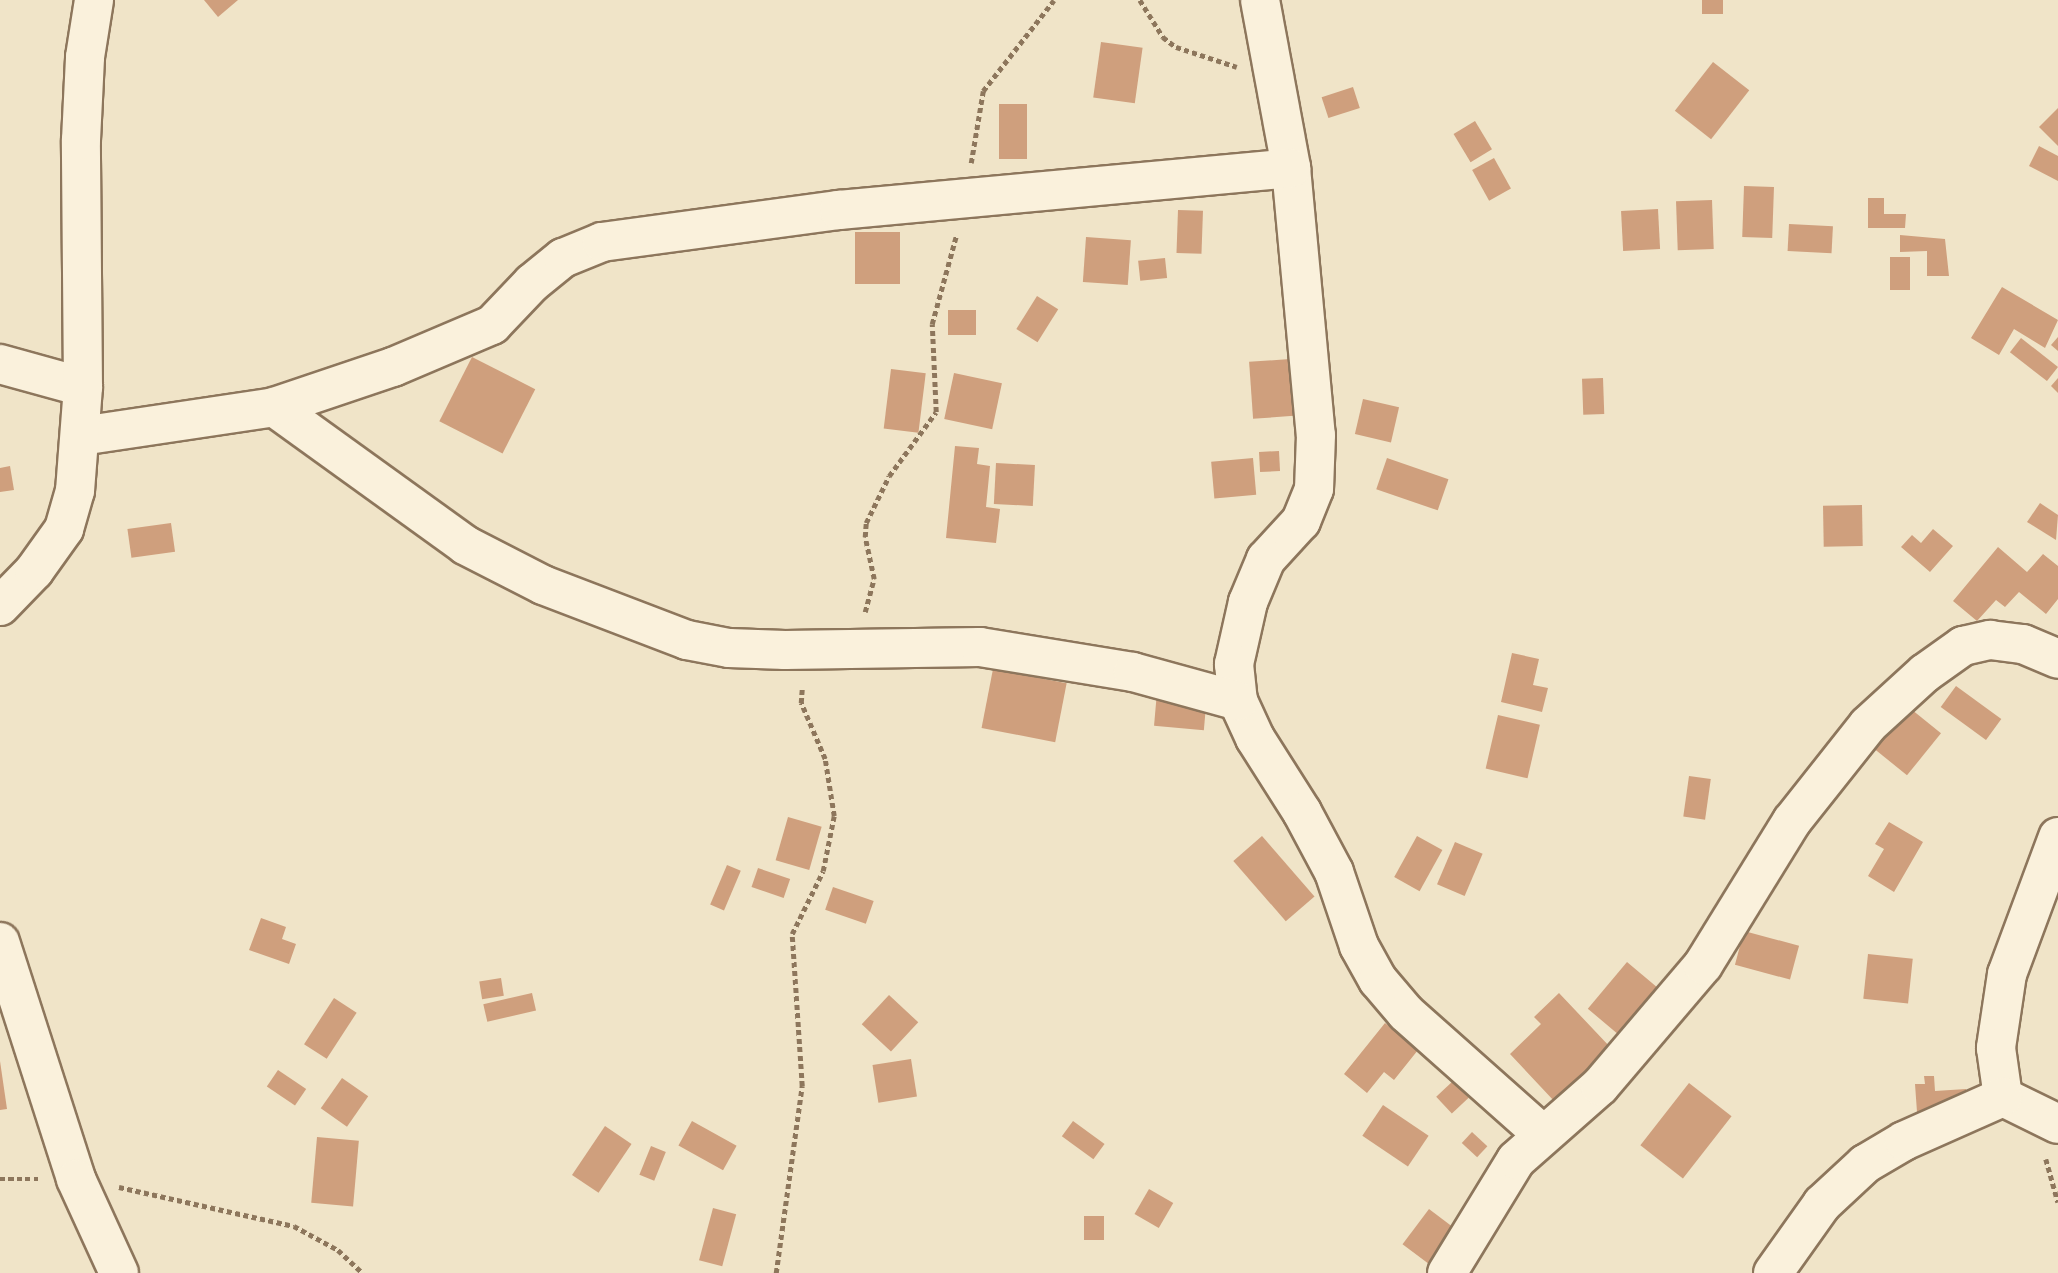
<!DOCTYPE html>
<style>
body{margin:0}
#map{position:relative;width:2058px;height:1273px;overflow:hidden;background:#f0e4c8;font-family:Literata,serif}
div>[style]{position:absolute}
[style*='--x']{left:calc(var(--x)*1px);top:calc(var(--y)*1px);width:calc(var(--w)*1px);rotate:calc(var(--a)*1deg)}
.building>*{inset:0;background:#cf9f7d;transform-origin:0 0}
.path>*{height:4.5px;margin-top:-2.25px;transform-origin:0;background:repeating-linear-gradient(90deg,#8d765c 0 5px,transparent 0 8.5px)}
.roads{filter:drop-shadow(2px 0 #8d765c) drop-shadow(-2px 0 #8d765c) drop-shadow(0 2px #8d765c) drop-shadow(0 -2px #8d765c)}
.street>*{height:38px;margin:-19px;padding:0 19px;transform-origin:19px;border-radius:19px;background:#faf1dc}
span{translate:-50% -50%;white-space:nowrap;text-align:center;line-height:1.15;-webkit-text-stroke:5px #f7eed8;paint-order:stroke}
</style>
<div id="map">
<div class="building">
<i style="clip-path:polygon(204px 0,238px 0,218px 17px)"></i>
<i style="left:1702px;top:0;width:21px;height:14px"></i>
<i style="left:1101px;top:42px;width:42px;height:56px;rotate:8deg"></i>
<i style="left:1713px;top:62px;width:46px;height:62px;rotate:38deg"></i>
<i style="left:1353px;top:87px;width:22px;height:33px;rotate:72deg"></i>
<i style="left:999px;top:104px;width:28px;height:55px"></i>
<i style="clip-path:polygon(2058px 108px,2058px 146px,2039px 127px)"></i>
<i style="left:1475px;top:121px;width:33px;height:25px;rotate:59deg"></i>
<i style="clip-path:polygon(2039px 146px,2058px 156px,2058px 181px,2029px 166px)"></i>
<i style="left:1494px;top:158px;width:35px;height:25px;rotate:61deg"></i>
<i style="left:1744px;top:186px;width:30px;height:51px;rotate:2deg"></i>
<i style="clip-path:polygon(1868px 198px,1884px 198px,1884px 214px,1906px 214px,1905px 228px,1868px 228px)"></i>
<i style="left:1712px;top:200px;width:49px;height:36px;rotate:88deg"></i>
<i style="left:1658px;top:209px;width:40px;height:37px;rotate:87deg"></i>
<i style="left:1178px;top:210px;width:25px;height:43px;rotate:2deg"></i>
<i style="left:1789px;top:224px;width:44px;height:27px;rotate:3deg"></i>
<i style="left:900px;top:232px;width:52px;height:45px;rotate:90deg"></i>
<i style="clip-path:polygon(1900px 235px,1945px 239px,1949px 276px,1927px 276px,1927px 251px,1900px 252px)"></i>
<i style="left:1086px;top:237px;width:45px;height:45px;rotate:4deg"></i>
<i style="left:1890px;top:257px;width:20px;height:33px"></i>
<i style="left:1165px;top:258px;width:20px;height:27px;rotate:84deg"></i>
<i style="clip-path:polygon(2002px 287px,2058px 320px,2045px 348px,2014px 329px,1999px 355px,1971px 338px)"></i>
<i style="left:1037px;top:296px;width:25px;height:39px;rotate:32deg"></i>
<i style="left:948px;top:310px;width:28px;height:25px"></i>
<i style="clip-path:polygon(2058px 337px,2058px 351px,2051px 345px)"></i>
<i style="left:2021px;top:338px;width:47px;height:18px;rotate:38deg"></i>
<i style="left:472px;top:357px;width:71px;height:72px;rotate:27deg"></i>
<i style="left:1290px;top:359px;width:57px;height:41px;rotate:86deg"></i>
<i style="left:891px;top:369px;width:35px;height:60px;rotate:7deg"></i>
<i style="left:954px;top:373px;width:49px;height:47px;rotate:12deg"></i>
<i style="left:1603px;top:378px;width:36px;height:21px;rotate:88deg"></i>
<i style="clip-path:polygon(2058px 378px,2058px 393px,2051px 386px)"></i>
<i style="left:1363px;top:399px;width:37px;height:36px;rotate:13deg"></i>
<i style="clip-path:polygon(955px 446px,979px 448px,977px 464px,990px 466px,986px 507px,1000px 509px,996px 543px,946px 538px)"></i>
<i style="left:1279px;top:451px;width:20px;height:20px;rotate:87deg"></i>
<i style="left:1253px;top:458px;width:37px;height:42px;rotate:85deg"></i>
<i style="left:1387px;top:458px;width:65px;height:33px;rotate:19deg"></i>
<i style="left:996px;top:463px;width:39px;height:41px;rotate:3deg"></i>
<i style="clip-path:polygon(10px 466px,14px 490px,0 492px,0 468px)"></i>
<i style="clip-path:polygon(2040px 503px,2058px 515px,2056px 540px,2027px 522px)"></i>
<i style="left:1862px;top:505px;width:41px;height:39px;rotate:89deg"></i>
<i style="left:171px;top:523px;width:29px;height:44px;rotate:82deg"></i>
<i style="clip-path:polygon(1933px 529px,1953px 546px,1930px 572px,1901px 547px,1912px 535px,1921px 543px)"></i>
<i style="clip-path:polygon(1998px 547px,2027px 572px,2043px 554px,2058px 566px,2058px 599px,2046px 614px,2019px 592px,2005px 607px,1996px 600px,1977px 621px,1953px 601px)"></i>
<i style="clip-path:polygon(1512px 653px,1539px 659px,1533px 685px,1548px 688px,1542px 712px,1501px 702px)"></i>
<i style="left:993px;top:669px;width:75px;height:60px;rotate:11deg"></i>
<i style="left:1956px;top:686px;width:56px;height:26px;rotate:36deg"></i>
<i style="left:1157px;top:692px;width:50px;height:34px;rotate:5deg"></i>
<i style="left:1906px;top:705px;width:45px;height:54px;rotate:39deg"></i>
<i style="left:1498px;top:715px;width:43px;height:55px;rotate:13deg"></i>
<i style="left:1689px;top:776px;width:22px;height:41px;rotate:8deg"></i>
<i style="left:788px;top:817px;width:35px;height:45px;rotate:16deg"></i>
<i style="clip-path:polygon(1889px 822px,1923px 842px,1894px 892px,1868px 876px,1884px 849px,1875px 844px)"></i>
<i style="left:1262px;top:836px;width:80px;height:38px;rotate:49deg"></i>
<i style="left:1417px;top:836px;width:29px;height:47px;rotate:29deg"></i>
<i style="left:1455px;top:842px;width:30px;height:46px;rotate:23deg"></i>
<i style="left:727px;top:865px;width:15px;height:43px;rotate:23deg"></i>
<i style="left:758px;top:868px;width:34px;height:20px;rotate:19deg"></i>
<i style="left:833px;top:887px;width:43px;height:24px;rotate:19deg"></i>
<i style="clip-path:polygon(261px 918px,286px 927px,282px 939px,296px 944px,289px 964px,249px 950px)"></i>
<i style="left:1744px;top:931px;width:57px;height:35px;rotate:15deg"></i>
<i style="left:1868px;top:954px;width:45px;height:45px;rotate:6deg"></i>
<i style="left:1627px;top:962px;width:47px;height:61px;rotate:40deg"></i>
<i style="left:501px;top:978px;width:18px;height:22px;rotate:81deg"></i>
<i style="left:532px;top:993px;width:18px;height:50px;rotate:77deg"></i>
<i style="clip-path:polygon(1559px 993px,1611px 1048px,1555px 1102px,1510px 1054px,1541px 1024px,1534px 1017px)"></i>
<i style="left:889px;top:995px;width:40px;height:40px;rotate:43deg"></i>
<i style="left:334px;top:998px;width:27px;height:55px;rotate:33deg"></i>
<i style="clip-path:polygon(1385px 1023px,1418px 1050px,1394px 1080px,1384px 1072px,1367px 1093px,1344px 1074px)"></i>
<i style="left:911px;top:1059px;width:38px;height:39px;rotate:81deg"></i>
<i style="clip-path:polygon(0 1061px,7px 1109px,0 1110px)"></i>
<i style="left:278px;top:1070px;width:34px;height:20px;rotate:34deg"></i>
<i style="clip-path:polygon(1924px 1076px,1934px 1076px,1935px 1091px,1966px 1089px,1968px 1109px,1917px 1112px,1915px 1084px,1925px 1084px)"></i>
<i style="left:342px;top:1078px;width:32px;height:37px;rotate:35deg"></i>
<i style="left:1453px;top:1081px;width:23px;height:23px;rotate:47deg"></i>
<i style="left:1689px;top:1083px;width:54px;height:79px;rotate:38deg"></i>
<i style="left:1383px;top:1105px;width:55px;height:37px;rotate:34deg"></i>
<i style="left:692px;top:1121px;width:51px;height:28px;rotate:29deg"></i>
<i style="left:1073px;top:1121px;width:39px;height:19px;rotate:36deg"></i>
<i style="left:605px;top:1126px;width:32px;height:59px;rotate:34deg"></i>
<i style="left:1472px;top:1132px;width:21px;height:15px;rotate:43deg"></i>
<i style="left:317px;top:1137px;width:42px;height:66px;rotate:5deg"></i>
<i style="left:651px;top:1146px;width:16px;height:31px;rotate:22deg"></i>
<i style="left:1149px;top:1189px;width:28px;height:29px;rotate:30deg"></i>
<i style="left:713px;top:1208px;width:24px;height:54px;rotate:15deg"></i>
<i style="left:1429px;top:1209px;width:36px;height:44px;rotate:37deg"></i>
<i style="left:1104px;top:1216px;width:24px;height:20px;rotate:90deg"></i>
</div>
<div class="path">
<i style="--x:1140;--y:0;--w:44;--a:58.1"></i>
<i style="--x:1163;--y:37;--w:16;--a:38"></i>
<i style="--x:1176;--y:47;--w:64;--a:18.2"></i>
<i style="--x:971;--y:163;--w:73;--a:-80.5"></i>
<i style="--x:983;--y:91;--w:115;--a:-52"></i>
<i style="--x:865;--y:612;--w:34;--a:-75"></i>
<i style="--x:874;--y:579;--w:43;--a:-102.1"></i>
<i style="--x:865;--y:537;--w:14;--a:-86"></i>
<i style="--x:866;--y:523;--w:52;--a:-63.9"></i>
<i style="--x:889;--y:476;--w:79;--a:-53.7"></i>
<i style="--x:936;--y:412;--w:88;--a:-92.6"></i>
<i style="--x:932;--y:324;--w:91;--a:-74.7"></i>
<i style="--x:2046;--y:1159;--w:45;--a:74.4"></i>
<i style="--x:0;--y:1179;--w:38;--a:0"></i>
<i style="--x:119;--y:1187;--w:179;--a:12.6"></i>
<i style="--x:294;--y:1226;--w:50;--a:28.6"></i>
<i style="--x:338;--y:1250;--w:34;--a:43"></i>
<i style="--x:776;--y:1273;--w:189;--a:-82.1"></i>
<i style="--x:802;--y:1086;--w:152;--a:-93.8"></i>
<i style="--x:792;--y:934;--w:70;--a:-63.8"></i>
<i style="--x:823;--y:871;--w:56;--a:-78.7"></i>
<i style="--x:834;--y:816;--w:58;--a:-99"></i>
<i style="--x:825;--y:759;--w:61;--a:-113.2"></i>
<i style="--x:801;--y:703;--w:16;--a:-86"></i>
</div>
<div class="roads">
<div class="street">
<i style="--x:1260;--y:0;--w:171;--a:79.5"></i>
<i style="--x:1291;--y:168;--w:268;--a:84.7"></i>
<i style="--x:1316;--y:435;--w:54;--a:92.1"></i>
<i style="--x:1314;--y:489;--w:35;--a:112"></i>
<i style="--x:1301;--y:521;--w:52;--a:132.6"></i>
<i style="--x:1266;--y:559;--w:47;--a:112.7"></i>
<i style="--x:1248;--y:602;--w:64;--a:102.7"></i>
<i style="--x:1234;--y:664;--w:37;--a:84"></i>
<i style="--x:1238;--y:701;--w:41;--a:65.3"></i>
<i style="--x:1255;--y:738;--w:88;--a:57.6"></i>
<i style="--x:1302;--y:812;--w:68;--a:61.9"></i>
<i style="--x:1334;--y:872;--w:78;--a:71.3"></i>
<i style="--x:1359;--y:946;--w:39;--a:61"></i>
<i style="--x:1378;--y:980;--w:43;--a:49.7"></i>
<i style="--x:1406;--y:1013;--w:181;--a:41.6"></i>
<i style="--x:0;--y:364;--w:86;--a:15.5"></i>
<i style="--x:274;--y:407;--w:236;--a:35.8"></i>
<i style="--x:465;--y:545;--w:88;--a:27.1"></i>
<i style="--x:543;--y:585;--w:154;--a:20.9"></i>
<i style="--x:687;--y:640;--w:43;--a:10.8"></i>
<i style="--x:729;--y:648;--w:56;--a:2"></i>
<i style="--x:785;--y:650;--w:195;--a:-0.9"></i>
<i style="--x:980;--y:647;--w:155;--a:9.3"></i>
<i style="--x:1133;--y:672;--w:109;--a:15.4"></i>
<i style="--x:81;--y:436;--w:195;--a:-8.5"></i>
<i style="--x:274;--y:407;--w:126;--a:-18.6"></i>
<i style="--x:393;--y:367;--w:108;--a:-23"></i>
<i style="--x:492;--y:325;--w:58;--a:-46.4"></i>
<i style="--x:532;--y:283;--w:40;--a:-39"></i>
<i style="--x:563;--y:258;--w:42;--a:-22.3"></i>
<i style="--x:602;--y:242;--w:239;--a:-7.7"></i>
<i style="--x:839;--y:210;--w:454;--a:-5.3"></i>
<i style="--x:0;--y:606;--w:49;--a:-45.8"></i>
<i style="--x:34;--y:571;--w:52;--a:-54.5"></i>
<i style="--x:64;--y:529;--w:40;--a:-74"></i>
<i style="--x:75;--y:491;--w:104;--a:-85.6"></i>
<i style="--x:83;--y:387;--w:247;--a:-90.5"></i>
<i style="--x:81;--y:140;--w:83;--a:-87.2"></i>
<i style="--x:85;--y:57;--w:58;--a:-81"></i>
<i style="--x:2058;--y:837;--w:146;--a:110.4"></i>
<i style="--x:2007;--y:974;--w:75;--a:98.5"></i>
<i style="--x:1996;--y:1048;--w:49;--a:81.9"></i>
<i style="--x:2003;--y:1097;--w:61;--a:26.1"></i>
<i style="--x:0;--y:942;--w:249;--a:72.2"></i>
<i style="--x:76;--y:1179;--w:103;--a:65.4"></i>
<i style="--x:1447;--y:1273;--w:132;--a:-58.6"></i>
<i style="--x:1516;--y:1160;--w:112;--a:-41.4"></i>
<i style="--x:1600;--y:1086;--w:159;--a:-49.6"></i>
<i style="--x:1703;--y:965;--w:169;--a:-58.3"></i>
<i style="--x:1792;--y:821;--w:122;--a:-51.6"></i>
<i style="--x:1868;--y:725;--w:77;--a:-42.4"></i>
<i style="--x:1925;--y:673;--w:47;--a:-35.4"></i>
<i style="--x:1963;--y:646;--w:28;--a:-13"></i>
<i style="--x:1990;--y:640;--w:33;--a:7"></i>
<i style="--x:2023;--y:644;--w:38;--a:23"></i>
<i style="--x:1773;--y:1273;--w:85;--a:-54.6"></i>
<i style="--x:1822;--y:1204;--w:59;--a:-42.9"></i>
<i style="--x:1865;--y:1164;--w:45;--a:-30.5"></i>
<i style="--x:1904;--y:1141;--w:108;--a:-24"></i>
</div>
</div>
</div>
